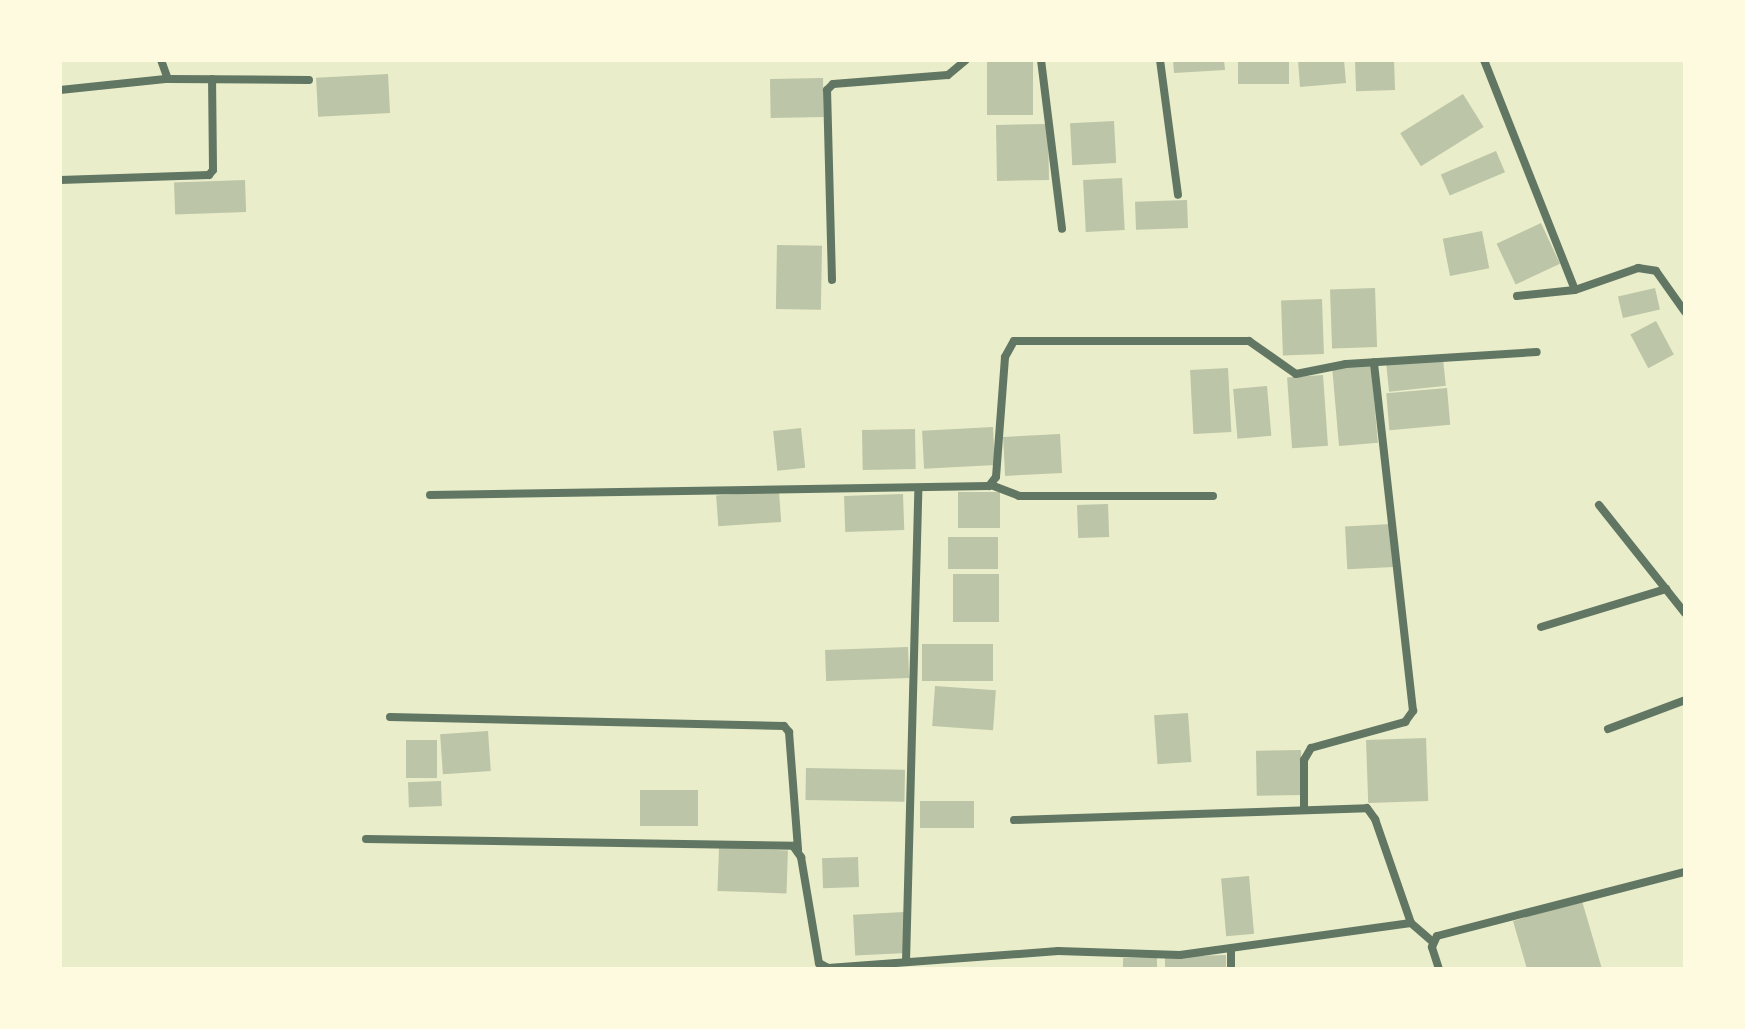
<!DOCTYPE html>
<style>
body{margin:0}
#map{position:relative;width:1745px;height:1029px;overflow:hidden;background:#e9edc9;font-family:Karla,sans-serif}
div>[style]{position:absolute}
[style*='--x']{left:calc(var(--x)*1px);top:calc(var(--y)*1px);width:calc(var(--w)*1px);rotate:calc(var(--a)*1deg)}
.building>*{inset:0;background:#bcc5a7;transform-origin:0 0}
.minor>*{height:8px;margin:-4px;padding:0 4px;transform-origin:4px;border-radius:4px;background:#617663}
span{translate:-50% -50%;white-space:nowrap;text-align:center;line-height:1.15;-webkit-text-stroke:8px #fefae0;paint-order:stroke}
.frame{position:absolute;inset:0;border:62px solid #fefae0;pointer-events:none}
</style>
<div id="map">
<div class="building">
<i style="left:987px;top:60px;width:46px;height:55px"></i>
<i style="clip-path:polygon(1173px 60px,1224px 60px,1225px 70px,1174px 73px)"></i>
<i style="left:1238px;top:60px;width:51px;height:24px"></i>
<i style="clip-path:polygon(1298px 60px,1344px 60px,1346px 83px,1300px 87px)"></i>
<i style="left:1394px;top:60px;width:30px;height:39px;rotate:88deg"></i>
<i style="left:388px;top:74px;width:39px;height:72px;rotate:87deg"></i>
<i style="left:823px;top:78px;width:39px;height:53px;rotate:89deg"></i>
<i style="left:1463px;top:94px;width:39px;height:74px;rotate:58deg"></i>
<i style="left:1114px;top:121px;width:42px;height:44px;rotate:87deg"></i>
<i style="left:1048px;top:124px;width:56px;height:52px;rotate:89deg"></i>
<i style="left:1496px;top:151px;width:23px;height:60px;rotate:67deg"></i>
<i style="left:1122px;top:178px;width:52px;height:39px;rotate:87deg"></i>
<i style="left:245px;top:180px;width:32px;height:71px;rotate:88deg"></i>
<i style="left:1187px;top:200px;width:28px;height:52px;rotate:88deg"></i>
<i style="left:1541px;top:223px;width:45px;height:49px;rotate:65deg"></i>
<i style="left:1482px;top:231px;width:38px;height:40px;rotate:79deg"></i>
<i style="left:777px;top:245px;width:45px;height:64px;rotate:1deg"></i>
<i style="left:1375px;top:288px;width:59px;height:45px;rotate:88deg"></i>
<i style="left:1655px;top:288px;width:22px;height:38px;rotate:77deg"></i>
<i style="left:1322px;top:299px;width:55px;height:41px;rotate:88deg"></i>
<i style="left:1656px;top:321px;width:38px;height:29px;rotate:62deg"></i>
<i style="left:1443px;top:359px;width:27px;height:57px;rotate:84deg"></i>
<i style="left:1371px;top:364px;width:79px;height:39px;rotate:85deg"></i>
<i style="left:1228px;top:368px;width:64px;height:38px;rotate:87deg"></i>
<i style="left:1323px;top:375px;width:71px;height:36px;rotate:86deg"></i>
<i style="left:1267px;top:386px;width:50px;height:34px;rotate:85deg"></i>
<i style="left:1447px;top:388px;width:37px;height:61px;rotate:85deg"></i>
<i style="left:993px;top:427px;width:38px;height:71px;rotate:87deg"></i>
<i style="left:801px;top:428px;width:40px;height:28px;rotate:84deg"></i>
<i style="left:915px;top:429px;width:40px;height:53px;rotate:89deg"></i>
<i style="left:1060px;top:434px;width:39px;height:57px;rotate:87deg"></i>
<i style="left:779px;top:491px;width:31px;height:63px;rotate:86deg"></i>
<i style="left:958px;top:492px;width:42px;height:36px"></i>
<i style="left:903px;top:494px;width:36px;height:59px;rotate:88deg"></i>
<i style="left:1108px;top:504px;width:33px;height:31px;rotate:88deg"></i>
<i style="left:1391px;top:524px;width:43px;height:46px;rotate:87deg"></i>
<i style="left:998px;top:537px;width:32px;height:50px;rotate:90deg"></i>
<i style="left:953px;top:574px;width:46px;height:48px"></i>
<i style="left:922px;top:644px;width:71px;height:37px"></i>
<i style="left:908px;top:647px;width:31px;height:83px;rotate:88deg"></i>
<i style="left:935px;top:686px;width:61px;height:40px;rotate:4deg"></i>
<i style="left:1188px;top:713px;width:49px;height:34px;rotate:86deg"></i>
<i style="left:488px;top:731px;width:40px;height:48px;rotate:86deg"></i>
<i style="left:1426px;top:738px;width:63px;height:60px;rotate:88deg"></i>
<i style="left:406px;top:740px;width:31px;height:38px"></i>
<i style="left:1301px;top:750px;width:45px;height:45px;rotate:89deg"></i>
<i style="left:806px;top:768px;width:99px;height:32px;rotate:1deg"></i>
<i style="left:441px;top:781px;width:25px;height:33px;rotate:88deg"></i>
<i style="left:640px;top:790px;width:58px;height:36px"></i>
<i style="left:920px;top:801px;width:54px;height:27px"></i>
<i style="left:719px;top:848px;width:69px;height:43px;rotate:2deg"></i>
<i style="left:858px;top:857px;width:30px;height:36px;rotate:88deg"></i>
<i style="left:1249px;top:876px;width:58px;height:28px;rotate:85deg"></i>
<i style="clip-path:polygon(1582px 901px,1602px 969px,1527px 969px,1513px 921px)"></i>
<i style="left:904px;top:912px;width:41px;height:51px;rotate:87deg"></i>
<i style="clip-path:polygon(1226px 955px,1226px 969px,1165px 969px,1165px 957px)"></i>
<i style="left:1157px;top:958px;width:11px;height:34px;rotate:90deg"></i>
</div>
<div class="minor">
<i style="--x:161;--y:60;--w:20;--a:70"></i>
<i style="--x:168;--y:79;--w:141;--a:0.4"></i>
<i style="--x:1041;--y:60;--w:170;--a:82.9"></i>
<i style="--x:1160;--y:60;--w:136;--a:82.4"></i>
<i style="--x:1484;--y:60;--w:247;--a:68.4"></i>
<i style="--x:60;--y:90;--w:106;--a:-6"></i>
<i style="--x:60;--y:180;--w:149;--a:-1.9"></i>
<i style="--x:209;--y:175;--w:6;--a:-51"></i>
<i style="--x:213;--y:170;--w:91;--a:-90.6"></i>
<i style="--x:832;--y:280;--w:190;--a:-91.5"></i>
<i style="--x:827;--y:90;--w:8;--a:-45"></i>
<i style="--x:833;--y:84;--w:115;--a:-4.5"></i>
<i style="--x:948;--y:75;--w:23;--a:-40"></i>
<i style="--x:1517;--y:296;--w:58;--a:-5.9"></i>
<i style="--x:1575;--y:290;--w:67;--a:-19.2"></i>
<i style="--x:1638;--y:268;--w:18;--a:9"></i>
<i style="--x:1656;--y:271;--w:50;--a:54.7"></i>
<i style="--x:991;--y:485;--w:30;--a:21"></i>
<i style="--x:1019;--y:496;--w:194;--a:0"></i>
<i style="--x:430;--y:495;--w:559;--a:-0.92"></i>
<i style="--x:989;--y:486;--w:11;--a:-52"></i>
<i style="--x:996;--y:477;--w:120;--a:-85.7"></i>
<i style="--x:1005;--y:357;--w:18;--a:-61"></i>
<i style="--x:1014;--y:341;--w:235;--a:0"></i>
<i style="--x:1249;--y:341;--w:57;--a:35.1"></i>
<i style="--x:1296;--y:374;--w:51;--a:-11.3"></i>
<i style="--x:1346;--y:364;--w:191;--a:-3.6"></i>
<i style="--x:1599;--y:505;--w:138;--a:51.5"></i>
<i style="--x:1541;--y:627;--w:131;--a:-16.9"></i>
<i style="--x:390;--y:717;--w:394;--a:1.3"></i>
<i style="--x:784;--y:726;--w:8;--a:50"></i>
<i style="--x:789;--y:732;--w:118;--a:85.6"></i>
<i style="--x:1608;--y:729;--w:82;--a:-20.6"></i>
<i style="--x:1304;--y:807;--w:47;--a:-90"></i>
<i style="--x:1304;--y:760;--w:14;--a:-60"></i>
<i style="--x:1311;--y:748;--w:98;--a:-15.5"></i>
<i style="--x:1405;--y:722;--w:14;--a:-54"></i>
<i style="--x:1413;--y:711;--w:351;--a:-96.4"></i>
<i style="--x:1014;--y:820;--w:353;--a:-1.9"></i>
<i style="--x:1367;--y:808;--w:14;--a:54"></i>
<i style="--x:1375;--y:819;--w:110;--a:70.9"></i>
<i style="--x:1411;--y:923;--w:29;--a:41"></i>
<i style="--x:366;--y:839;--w:427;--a:0.9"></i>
<i style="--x:793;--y:846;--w:14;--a:54"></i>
<i style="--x:801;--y:857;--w:108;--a:80.4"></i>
<i style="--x:819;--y:963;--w:10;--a:29"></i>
<i style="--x:828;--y:968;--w:231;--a:-4.2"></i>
<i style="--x:1058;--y:951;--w:122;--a:1.9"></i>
<i style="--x:1180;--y:955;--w:233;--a:-7.9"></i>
<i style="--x:1231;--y:949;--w:20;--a:90"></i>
<i style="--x:906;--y:962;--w:473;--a:-88.5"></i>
<i style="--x:1439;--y:969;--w:23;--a:-108"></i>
<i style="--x:1432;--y:947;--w:12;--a:-66"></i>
<i style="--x:1437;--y:936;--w:256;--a:-14.5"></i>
</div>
<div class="frame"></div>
</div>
